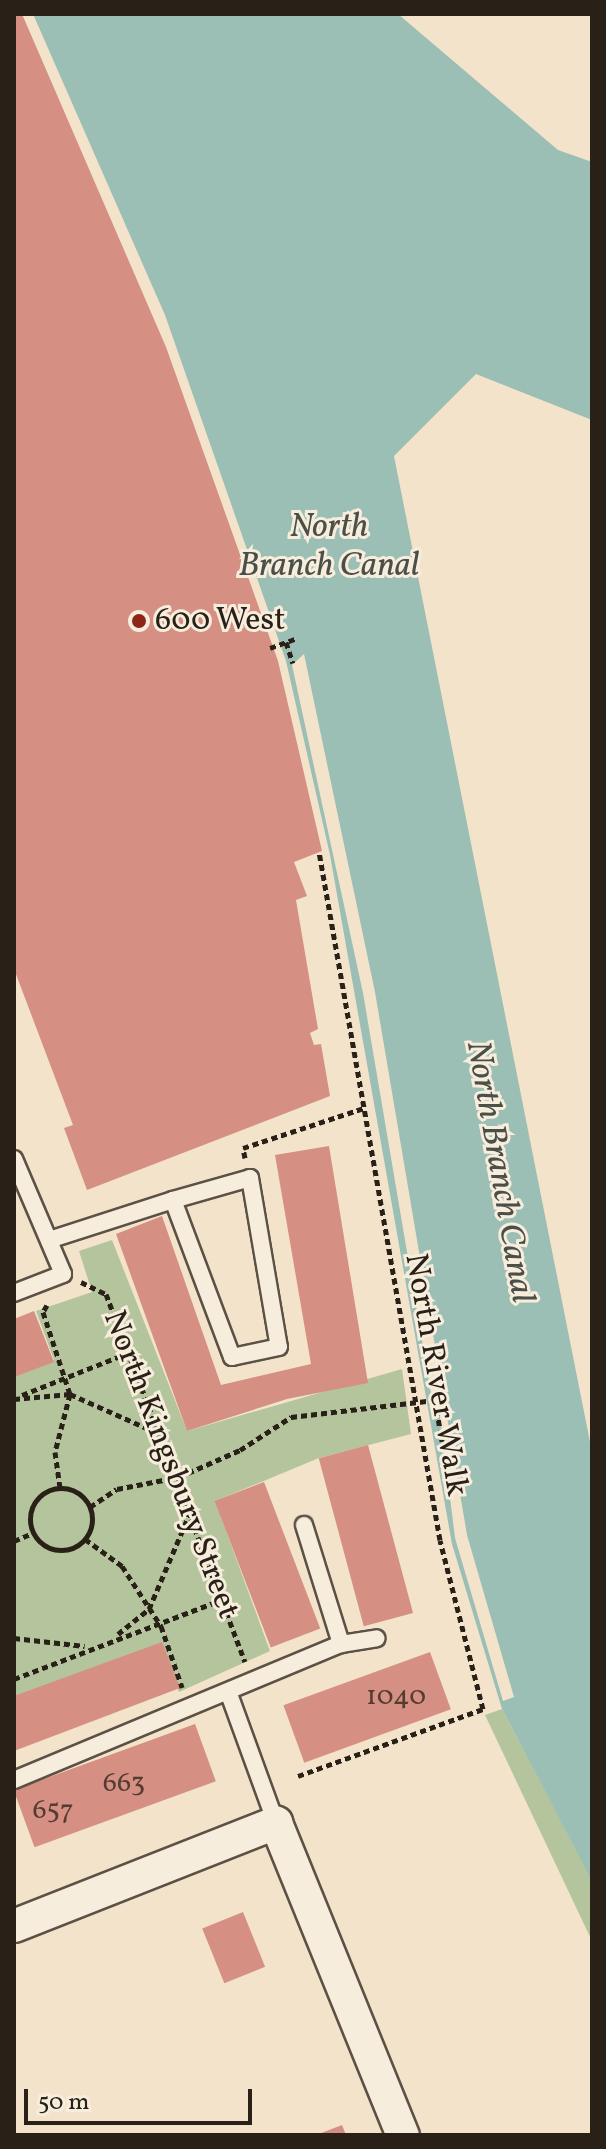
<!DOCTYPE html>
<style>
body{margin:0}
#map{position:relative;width:606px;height:2149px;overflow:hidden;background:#f3e3cb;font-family:Vollkorn,serif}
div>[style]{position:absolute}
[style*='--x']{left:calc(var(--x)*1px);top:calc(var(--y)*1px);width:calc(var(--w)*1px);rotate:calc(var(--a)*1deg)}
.green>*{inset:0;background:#b4c59d}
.water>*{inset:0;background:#9bbeb5}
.pier>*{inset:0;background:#f3e3cb}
.building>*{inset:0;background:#d68f83;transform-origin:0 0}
.path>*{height:5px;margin-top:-2.5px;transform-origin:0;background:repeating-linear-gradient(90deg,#292018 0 6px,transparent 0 10px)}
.path>.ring{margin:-2.5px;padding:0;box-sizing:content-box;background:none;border:5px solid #292018;border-radius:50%}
.roads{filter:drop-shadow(2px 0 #5c5145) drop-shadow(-2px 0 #5c5145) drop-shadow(0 2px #5c5145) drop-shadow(0 -2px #5c5145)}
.service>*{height:16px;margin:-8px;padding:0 8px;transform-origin:8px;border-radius:8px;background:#f7eddd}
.minor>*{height:32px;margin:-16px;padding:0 16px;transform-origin:16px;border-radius:16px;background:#f7eddd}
.dots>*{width:22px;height:22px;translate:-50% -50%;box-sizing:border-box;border:4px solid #f7eddd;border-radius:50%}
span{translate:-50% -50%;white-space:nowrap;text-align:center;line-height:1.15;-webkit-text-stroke:6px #f7eddd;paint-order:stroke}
.number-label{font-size:28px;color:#543c33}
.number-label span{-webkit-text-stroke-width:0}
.poi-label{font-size:32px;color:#292018}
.left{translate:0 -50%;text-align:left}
.street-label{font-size:32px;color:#292018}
.water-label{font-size:34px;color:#4b4f47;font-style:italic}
.frame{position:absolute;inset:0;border:16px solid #292018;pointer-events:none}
.scale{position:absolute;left:24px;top:2089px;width:228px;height:36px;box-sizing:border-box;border:4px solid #292018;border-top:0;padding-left:10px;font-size:24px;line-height:28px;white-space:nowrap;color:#292018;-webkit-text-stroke:6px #f7eddd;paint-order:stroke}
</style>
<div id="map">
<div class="green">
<i style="clip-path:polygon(112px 1240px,187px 1431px,402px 1369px,411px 1434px,319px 1458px,215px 1501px,270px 1651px,179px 1692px,161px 1648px,14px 1704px,14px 1375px,54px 1360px,36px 1311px,92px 1292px,79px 1251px)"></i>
<i style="clip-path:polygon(502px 1709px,592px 1880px,592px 1941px,485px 1715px)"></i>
</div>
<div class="water">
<i style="clip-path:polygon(33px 14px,398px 14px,558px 150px,592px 162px,592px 420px,476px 374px,394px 456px,592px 1452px,592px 1881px,502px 1709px,452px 1544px,330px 855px,286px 661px,165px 315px)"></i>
</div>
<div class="pier">
<i style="clip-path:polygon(304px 654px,375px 992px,467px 1535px,514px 1697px,503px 1701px,455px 1538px,437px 1393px,431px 1393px,363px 993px,292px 665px)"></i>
</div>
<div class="building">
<i style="clip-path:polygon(14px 14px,22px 14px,166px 347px,278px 661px,322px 851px,294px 862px,307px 896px,296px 900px,318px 1029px,310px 1033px,314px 1045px,321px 1044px,330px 1096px,87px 1190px,64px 1128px,73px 1125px,14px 969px)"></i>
<i style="clip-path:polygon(329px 1146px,368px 1383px,287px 1399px,187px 1431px,116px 1234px,162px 1216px,221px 1385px,311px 1364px,275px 1155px)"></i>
<i style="clip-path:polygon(34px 1311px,54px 1362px,14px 1377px,14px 1319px)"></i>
<i style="left:368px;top:1445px;width:174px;height:51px;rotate:75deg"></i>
<i style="left:264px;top:1482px;width:157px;height:53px;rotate:69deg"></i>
<i style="clip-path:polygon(162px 1642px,180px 1688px,14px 1751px,14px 1696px)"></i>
<i style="left:430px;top:1652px;width:61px;height:156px;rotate:70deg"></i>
<i style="left:195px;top:1724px;width:61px;height:193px;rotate:70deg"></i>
<i style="left:243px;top:1912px;width:59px;height:44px;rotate:68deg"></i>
<i style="clip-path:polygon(342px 2125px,346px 2135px,316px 2135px)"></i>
</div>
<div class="path">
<i style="--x:286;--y:642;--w:22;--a:72"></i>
<i style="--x:270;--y:648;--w:27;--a:-20"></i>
<i style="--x:245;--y:1158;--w:10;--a:-101"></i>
<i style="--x:243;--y:1148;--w:127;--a:-18.3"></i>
<i style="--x:81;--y:1282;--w:28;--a:26"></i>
<i style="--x:106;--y:1294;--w:393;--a:69.3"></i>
<i style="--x:47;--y:1305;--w:8;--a:120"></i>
<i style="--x:43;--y:1312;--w:86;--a:71.8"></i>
<i style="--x:70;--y:1394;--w:60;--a:104.5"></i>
<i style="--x:55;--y:1452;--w:36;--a:82"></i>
<i style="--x:22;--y:1395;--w:114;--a:-21.6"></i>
<i style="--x:14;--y:1399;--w:56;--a:-5.1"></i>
<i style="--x:70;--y:1394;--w:101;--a:24"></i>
<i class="ring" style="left:30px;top:1488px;width:57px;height:57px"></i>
<i style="--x:90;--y:1507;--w:32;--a:-34"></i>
<i style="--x:117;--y:1489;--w:63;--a:-11"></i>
<i style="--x:179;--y:1477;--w:67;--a:-23.9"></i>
<i style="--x:240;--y:1450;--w:61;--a:-32.9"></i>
<i style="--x:291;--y:1417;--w:145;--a:-6.7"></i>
<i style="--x:435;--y:1400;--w:42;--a:80.3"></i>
<i style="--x:85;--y:1539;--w:46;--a:36.1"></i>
<i style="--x:122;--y:1566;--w:72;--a:57"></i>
<i style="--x:161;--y:1626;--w:65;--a:71"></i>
<i style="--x:14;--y:1541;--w:21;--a:-23"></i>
<i style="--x:118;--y:1634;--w:40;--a:-39"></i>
<i style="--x:149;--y:1609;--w:102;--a:-66.9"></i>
<i style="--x:14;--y:1638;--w:71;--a:6.4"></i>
<i style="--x:14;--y:1679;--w:222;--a:-20.9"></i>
<i style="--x:298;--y:1776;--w:197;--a:-19.9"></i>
<i style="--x:483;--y:1709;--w:174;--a:-104.3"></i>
<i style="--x:440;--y:1540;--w:699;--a:-99.97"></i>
</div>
<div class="roads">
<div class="service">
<i style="--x:14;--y:1159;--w:125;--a:66.9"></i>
<i style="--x:63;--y:1274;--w:53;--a:158.8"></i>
<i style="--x:49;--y:1240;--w:130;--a:-17.9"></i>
<i style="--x:173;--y:1200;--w:80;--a:-15.9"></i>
<i style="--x:250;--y:1178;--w:171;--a:80.3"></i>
<i style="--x:279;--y:1347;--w:48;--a:168"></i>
<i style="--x:232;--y:1357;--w:168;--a:-110.6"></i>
<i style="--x:304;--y:1525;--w:125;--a:72.7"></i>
<i style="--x:229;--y:1694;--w:137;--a:70"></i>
<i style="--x:14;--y:1780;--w:354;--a:-22.6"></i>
<i style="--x:341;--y:1644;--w:36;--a:-9"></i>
</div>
<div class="minor">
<i style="--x:14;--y:1926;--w:282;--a:-21.5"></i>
<i style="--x:276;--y:1823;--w:337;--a:67.9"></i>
</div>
</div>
<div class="dots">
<i style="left:139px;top:621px;background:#8f2418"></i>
</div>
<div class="number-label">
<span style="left:396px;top:1697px">1040</span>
<span style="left:124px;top:1784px">663</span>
<span style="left:53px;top:1811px">657</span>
</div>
<div class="poi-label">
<span class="left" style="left:155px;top:621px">600 West</span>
</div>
<div class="street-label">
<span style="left:435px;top:1375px;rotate:80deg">North River Walk</span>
<span style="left:170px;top:1465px;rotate:69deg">North Kingsbury Street</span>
</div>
<div class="water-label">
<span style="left:329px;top:547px">North<br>Branch Canal</span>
<span style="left:499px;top:1172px;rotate:80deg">North Branch Canal</span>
</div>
<div class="frame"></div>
<div class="scale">50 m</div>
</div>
